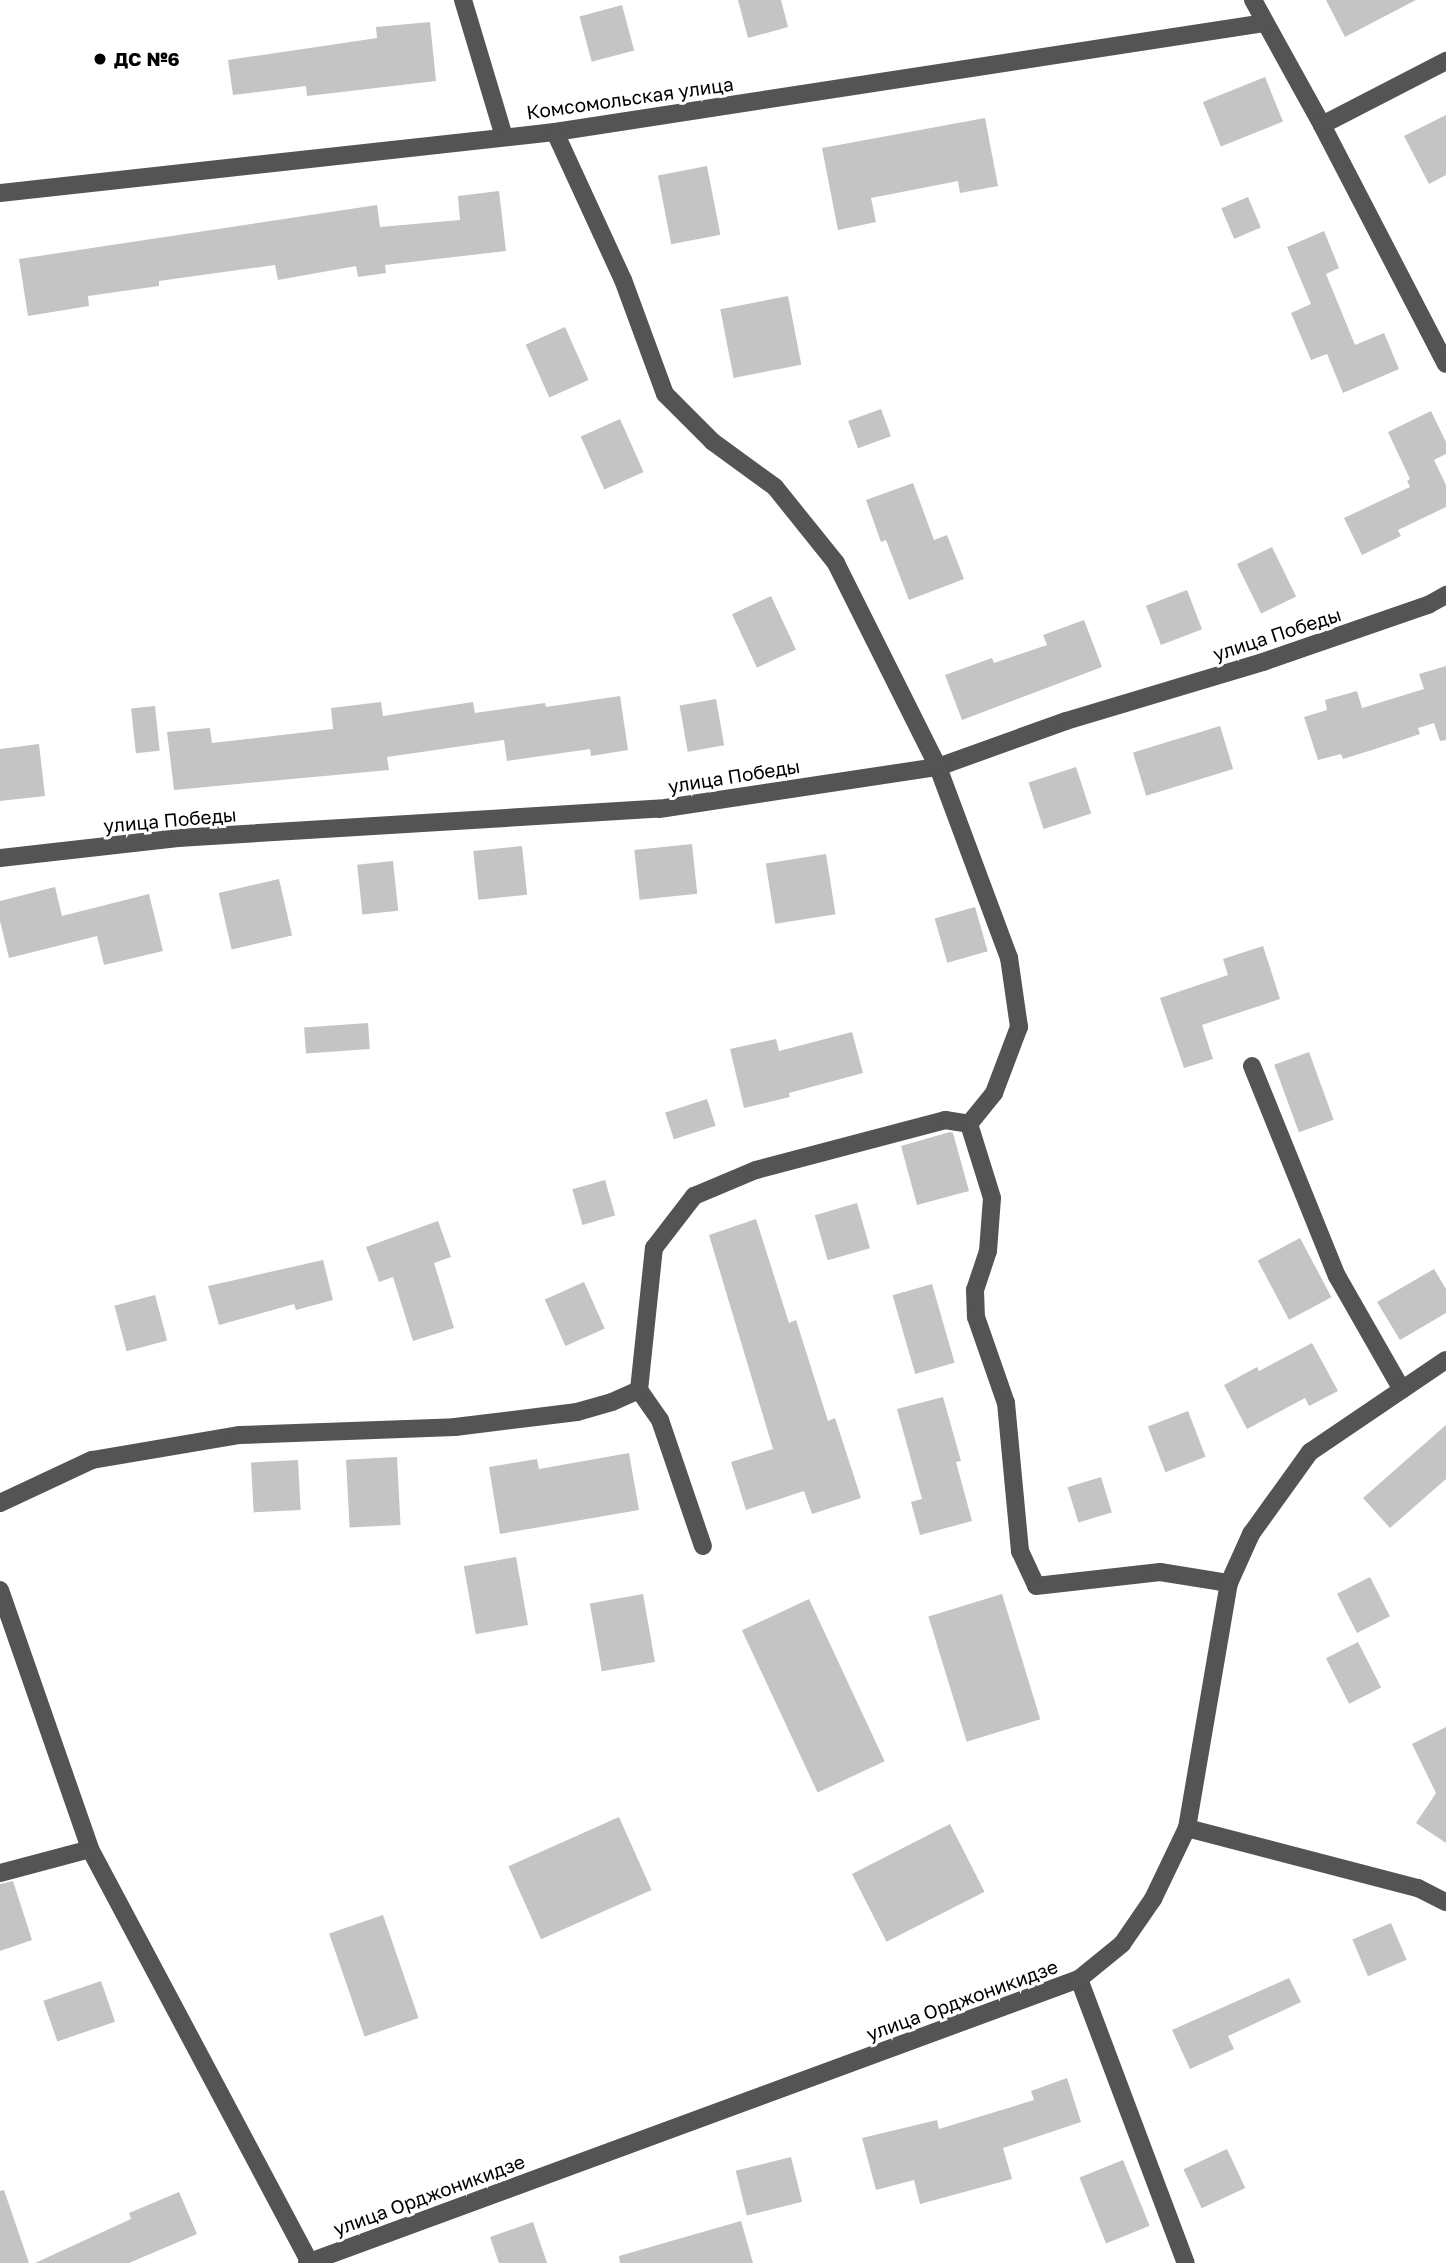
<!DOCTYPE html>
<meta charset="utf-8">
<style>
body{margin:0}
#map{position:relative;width:1446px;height:2263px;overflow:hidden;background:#fff;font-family:"Golos Text",sans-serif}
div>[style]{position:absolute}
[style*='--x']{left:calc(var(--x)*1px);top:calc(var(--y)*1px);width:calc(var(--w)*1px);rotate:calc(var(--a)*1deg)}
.building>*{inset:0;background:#c4c4c4;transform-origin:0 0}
.minor>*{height:18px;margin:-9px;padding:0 9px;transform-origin:9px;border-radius:9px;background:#545454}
.dots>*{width:19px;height:19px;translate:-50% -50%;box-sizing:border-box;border:4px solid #fff;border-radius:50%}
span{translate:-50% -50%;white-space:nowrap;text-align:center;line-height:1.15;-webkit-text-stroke:6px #fff;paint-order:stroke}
.poi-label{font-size:19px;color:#000;font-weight:700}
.left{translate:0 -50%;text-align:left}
.street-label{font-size:19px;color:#000}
</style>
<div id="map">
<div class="building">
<i style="clip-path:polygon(738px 0,781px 0,788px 27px,748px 38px)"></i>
<i style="clip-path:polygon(1326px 0,1416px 0,1345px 37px)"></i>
<i style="left:622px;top:5px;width:47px;height:44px;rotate:75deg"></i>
<i style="clip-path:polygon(430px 22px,436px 81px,307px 96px,306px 86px,233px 95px,228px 60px,377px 38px,376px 27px)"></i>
<i style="left:1265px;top:77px;width:48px;height:67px;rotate:68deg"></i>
<i style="clip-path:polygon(1446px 115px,1446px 175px,1429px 184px,1404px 136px)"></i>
<i style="clip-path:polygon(985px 118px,998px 186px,960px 193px,958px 181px,871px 198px,876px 222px,838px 230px,822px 148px)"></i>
<i style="left:707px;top:166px;width:70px;height:50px;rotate:79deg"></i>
<i style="clip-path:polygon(499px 191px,506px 251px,385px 265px,386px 273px,358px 277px,356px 266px,278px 280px,275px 265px,159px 281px,159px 286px,88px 296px,89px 306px,28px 316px,19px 259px,377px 205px,380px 227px,460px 220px,458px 196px)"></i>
<i style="left:1248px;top:197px;width:33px;height:29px;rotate:67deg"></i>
<i style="clip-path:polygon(1324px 231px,1339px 268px,1326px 274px,1355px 345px,1384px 333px,1399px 369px,1343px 393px,1327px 354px,1311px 360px,1291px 313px,1311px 304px,1287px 247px)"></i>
<i style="left:788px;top:296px;width:70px;height:69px;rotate:79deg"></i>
<i style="left:565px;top:327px;width:58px;height:43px;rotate:66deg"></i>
<i style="left:881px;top:409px;width:29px;height:35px;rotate:70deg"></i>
<i style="clip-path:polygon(1431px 411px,1446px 442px,1446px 454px,1434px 460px,1446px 485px,1446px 507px,1398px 530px,1401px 536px,1362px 555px,1344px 518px,1410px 487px,1407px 481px,1410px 479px,1388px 432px)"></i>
<i style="left:620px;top:419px;width:58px;height:43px;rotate:66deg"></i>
<i style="clip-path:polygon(913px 483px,934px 540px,947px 535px,964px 579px,909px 600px,886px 540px,881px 542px,866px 500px)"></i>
<i style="left:1272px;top:547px;width:55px;height:39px;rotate:64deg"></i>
<i style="left:1187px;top:590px;width:42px;height:44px;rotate:69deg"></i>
<i style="left:771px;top:596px;width:59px;height:43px;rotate:65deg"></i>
<i style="clip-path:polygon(1084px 620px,1102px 667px,962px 720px,945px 675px,992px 658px,994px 663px,1047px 645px,1043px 635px)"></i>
<i style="clip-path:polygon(1446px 666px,1446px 740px,1440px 741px,1434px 723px,1418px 728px,1420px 734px,1375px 749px,1343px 759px,1341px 754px,1318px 760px,1304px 717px,1327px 710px,1325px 700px,1357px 691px,1362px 708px,1424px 689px,1419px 674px)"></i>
<i style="clip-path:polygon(620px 696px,628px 750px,591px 756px,590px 749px,507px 761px,504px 740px,387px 757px,389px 770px,174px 790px,167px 732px,210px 728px,212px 743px,333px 729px,331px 708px,381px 702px,383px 716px,473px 702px,475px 713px,545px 703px,546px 707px)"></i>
<i style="left:716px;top:699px;width:47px;height:37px;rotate:80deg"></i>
<i style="left:155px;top:706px;width:45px;height:24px;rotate:84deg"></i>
<i style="left:1220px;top:726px;width:45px;height:91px;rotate:73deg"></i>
<i style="clip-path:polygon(39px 744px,45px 796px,0 801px,0 749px)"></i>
<i style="left:1076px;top:767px;width:49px;height:50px;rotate:72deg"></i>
<i style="left:692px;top:844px;width:50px;height:58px;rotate:84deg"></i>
<i style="left:522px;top:846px;width:49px;height:49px;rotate:84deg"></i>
<i style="left:826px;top:854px;width:61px;height:61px;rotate:81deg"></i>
<i style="left:393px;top:861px;width:50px;height:36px;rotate:84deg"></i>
<i style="left:279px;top:879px;width:58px;height:62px;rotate:77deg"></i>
<i style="clip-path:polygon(55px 887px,62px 916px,149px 894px,163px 951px,104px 965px,97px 936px,9px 958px,0 921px,0 901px)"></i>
<i style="left:975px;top:907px;width:46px;height:42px;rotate:74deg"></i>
<i style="clip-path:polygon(1263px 946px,1280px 999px,1202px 1025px,1213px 1059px,1184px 1068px,1160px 998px,1228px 975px,1223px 959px)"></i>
<i style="left:368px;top:1023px;width:26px;height:64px;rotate:86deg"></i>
<i style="clip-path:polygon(852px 1032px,863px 1073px,789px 1093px,790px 1097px,744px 1108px,730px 1049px,776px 1039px,779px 1051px)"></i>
<i style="left:1309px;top:1052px;width:72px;height:37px;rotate:70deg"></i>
<i style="left:707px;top:1099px;width:28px;height:44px;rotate:72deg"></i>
<i style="clip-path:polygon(950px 1132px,953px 1133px,969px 1191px,917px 1205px,901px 1146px)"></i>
<i style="left:605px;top:1180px;width:37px;height:34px;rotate:74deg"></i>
<i style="left:857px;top:1203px;width:47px;height:44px;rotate:74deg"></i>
<i style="clip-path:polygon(756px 1219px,789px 1323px,796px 1320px,828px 1421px,835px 1418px,861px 1498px,812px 1514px,804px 1491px,746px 1510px,731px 1462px,773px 1449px,709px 1235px)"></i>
<i style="clip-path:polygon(438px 1221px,451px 1257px,434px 1263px,454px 1328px,413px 1341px,393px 1277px,379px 1282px,366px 1247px)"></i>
<i style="left:1300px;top:1238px;width:67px;height:48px;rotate:62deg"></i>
<i style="clip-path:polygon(323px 1260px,333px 1300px,296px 1310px,294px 1304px,219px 1325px,208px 1286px)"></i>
<i style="clip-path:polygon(1434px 1269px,1446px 1289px,1446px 1313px,1400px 1340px,1377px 1302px)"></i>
<i style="left:584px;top:1282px;width:51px;height:43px;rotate:66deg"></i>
<i style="left:932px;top:1284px;width:82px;height:41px;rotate:74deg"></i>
<i style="left:155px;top:1295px;width:47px;height:42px;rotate:75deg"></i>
<i style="clip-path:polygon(1312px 1343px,1338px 1391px,1309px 1406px,1305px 1398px,1247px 1429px,1224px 1385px,1257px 1367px,1259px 1371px)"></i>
<i style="clip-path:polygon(943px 1397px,961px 1461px,956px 1462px,972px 1521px,920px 1535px,911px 1502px,922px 1499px,897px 1409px)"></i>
<i style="left:1188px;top:1411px;width:49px;height:43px;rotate:69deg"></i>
<i style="clip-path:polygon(1446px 1425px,1446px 1479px,1390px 1528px,1363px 1498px)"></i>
<i style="clip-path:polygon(629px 1453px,639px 1510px,500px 1534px,489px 1467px,537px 1459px,539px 1469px)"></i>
<i style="left:397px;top:1457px;width:68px;height:51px;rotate:87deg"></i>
<i style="left:298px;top:1460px;width:50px;height:47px;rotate:87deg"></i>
<i style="left:1101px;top:1477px;width:37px;height:35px;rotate:73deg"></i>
<i style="left:516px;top:1557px;width:69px;height:53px;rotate:80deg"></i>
<i style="left:1370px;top:1577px;width:44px;height:37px;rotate:63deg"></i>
<i style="left:643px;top:1594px;width:69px;height:54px;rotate:80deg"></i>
<i style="left:1002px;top:1594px;width:131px;height:77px;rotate:73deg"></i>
<i style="left:809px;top:1599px;width:179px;height:74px;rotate:65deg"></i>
<i style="left:1358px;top:1642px;width:51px;height:36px;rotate:63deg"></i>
<i style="clip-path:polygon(1446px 1727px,1446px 1843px,1416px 1823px,1436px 1793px,1412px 1744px)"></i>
<i style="left:619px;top:1817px;width:80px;height:121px;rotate:66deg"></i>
<i style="left:950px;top:1824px;width:76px;height:110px;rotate:63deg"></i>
<i style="clip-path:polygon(13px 1881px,32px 1940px,0 1951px,0 1884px)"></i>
<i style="left:383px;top:1915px;width:109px;height:57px;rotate:71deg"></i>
<i style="left:1391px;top:1923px;width:40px;height:42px;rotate:67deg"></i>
<i style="clip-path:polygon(1289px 1978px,1301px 2002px,1228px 2036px,1234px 2049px,1190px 2069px,1172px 2030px)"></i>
<i style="left:101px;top:1981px;width:43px;height:61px;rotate:71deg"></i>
<i style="clip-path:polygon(1067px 2078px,1081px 2122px,1003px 2148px,1012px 2179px,920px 2204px,914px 2180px,876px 2190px,862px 2138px,937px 2120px,939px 2129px,1034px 2100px,1031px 2091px)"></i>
<i style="left:1227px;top:2149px;width:43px;height:48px;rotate:65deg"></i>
<i style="left:791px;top:2157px;width:46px;height:57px;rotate:76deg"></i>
<i style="left:1123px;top:2160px;width:71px;height:47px;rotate:68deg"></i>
<i style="clip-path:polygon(4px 2190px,29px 2263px,0 2263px,0 2191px)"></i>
<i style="clip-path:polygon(179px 2192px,197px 2234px,129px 2263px,35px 2263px,131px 2219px,129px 2213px)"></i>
<i style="clip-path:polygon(741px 2221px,753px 2263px,620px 2263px,619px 2256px)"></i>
<i style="clip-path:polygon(533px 2222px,547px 2263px,499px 2263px,490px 2237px)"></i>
</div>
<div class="minor">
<i style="--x:463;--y:0;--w:143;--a:73.3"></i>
<i style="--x:1253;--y:0;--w:143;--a:61.1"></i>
<i style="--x:1322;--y:125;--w:269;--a:62.6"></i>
<i style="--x:1322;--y:125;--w:140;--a:-27.3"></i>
<i style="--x:0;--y:193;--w:558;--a:-6.27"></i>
<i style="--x:555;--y:132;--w:717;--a:-8.74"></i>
<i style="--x:0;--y:858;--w:179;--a:-6.4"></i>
<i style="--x:178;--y:838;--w:482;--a:-3.5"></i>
<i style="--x:659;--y:809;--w:282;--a:-8.6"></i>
<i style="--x:938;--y:767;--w:136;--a:-19.8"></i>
<i style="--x:1066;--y:721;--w:206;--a:-16.7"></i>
<i style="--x:1263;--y:662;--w:175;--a:-19.1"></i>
<i style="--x:1428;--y:605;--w:21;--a:-29"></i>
<i style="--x:1252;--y:1066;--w:227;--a:68"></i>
<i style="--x:1337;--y:1276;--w:131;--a:60.3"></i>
<i style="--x:969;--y:1124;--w:77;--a:72.7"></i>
<i style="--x:992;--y:1198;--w:53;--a:94.3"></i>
<i style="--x:988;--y:1251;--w:41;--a:108.4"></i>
<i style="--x:975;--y:1290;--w:27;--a:88"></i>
<i style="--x:976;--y:1317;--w:91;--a:70.8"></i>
<i style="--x:1006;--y:1403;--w:149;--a:84.6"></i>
<i style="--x:1020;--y:1551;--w:38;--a:65"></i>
<i style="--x:1036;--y:1586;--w:125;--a:-6.4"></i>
<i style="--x:1160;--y:1572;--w:70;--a:9.1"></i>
<i style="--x:639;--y:1390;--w:37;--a:55"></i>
<i style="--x:660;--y:1420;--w:133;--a:71.2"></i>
<i style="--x:0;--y:1503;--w:102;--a:-25.1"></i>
<i style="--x:92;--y:1460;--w:150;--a:-9.6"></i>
<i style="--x:240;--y:1435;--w:215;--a:-2.1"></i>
<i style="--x:455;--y:1427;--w:123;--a:-7"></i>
<i style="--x:577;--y:1412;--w:36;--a:-16"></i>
<i style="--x:612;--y:1402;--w:30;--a:-24"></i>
<i style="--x:639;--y:1390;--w:143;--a:-84"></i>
<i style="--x:654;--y:1248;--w:66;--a:-52.4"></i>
<i style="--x:694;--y:1196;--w:67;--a:-22.8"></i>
<i style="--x:756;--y:1170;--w:196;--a:-14.8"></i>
<i style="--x:945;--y:1120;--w:24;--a:9"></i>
<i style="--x:969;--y:1124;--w:40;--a:-51"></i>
<i style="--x:994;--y:1093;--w:71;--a:-69.3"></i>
<i style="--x:1019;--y:1027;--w:70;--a:-98.2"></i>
<i style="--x:1009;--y:958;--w:204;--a:-110.4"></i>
<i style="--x:938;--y:767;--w:228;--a:-116.6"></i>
<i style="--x:836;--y:563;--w:97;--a:-128.8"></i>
<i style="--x:775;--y:487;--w:77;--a:-144"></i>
<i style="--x:713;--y:442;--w:68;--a:-135"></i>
<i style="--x:665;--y:394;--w:121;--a:-110.2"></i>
<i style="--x:623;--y:280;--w:163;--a:-114.7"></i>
<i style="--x:0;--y:1590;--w:274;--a:70.8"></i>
<i style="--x:90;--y:1849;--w:468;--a:62"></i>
<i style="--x:1187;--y:1828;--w:239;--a:14.6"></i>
<i style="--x:1418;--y:1888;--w:31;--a:27"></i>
<i style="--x:0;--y:1873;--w:93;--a:-14.9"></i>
<i style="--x:1079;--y:1979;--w:303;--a:69.4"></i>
<i style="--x:307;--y:2263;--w:823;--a:-20.2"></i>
<i style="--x:1079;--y:1979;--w:55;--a:-39.1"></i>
<i style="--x:1122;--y:1944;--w:55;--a:-55.4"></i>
<i style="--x:1153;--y:1899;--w:79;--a:-64.4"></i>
<i style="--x:1187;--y:1828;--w:249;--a:-80.3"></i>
<i style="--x:1229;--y:1583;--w:54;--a:-65.8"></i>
<i style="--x:1251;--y:1534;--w:101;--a:-54.3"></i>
<i style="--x:1310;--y:1452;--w:164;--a:-34.1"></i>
</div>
<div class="dots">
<i style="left:100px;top:59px;background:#000"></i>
</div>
<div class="poi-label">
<span class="left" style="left:114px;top:59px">ДС №6</span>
</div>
<div class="street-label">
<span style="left:630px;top:98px;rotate:-8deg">Комсомольская улица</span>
<span style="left:1277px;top:634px;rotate:-18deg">улица Победы</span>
<span style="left:734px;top:776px;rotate:-9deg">улица Победы</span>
<span style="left:170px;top:820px;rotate:-5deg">улица Победы</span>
<span style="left:962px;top:2000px;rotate:-20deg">улица Орджоникидзе</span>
<span style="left:429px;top:2195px;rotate:-20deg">улица Орджоникидзе</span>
</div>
</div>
